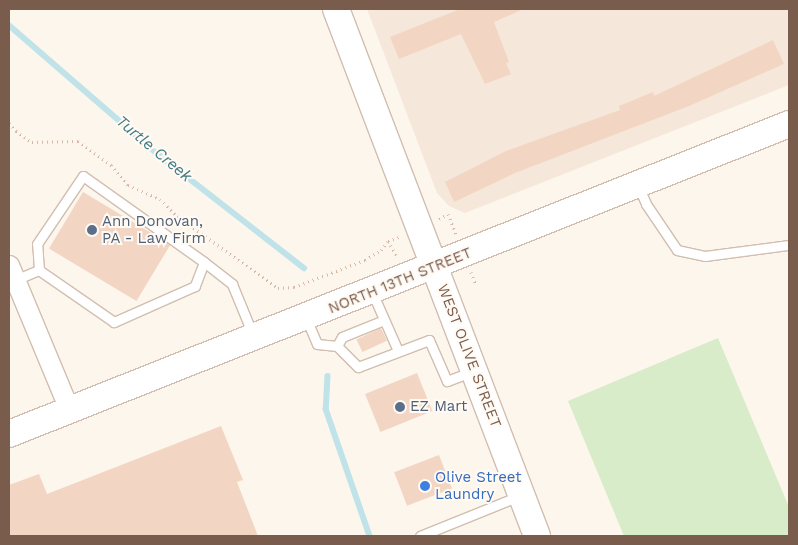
<!DOCTYPE html>
<style>
body{margin:0}
#map{position:relative;width:798px;height:545px;overflow:hidden;background:#fdf6ec;font-family:"Work Sans",sans-serif}
div>[style]{position:absolute}
[style*='--x']{left:calc(var(--x)*1px);top:calc(var(--y)*1px);width:calc(var(--w)*1px);rotate:calc(var(--a)*1deg)}
.residential>*{inset:0;background:#f5e8da}
.green>*{inset:0;background:#d8ecc9}
.stream>*{height:5.5px;margin:-2.75px;padding:0 2.75px;transform-origin:2.75px;border-radius:2.75px;background:#bfe3e8}
.building>*{inset:0;background:#f3d5c3;transform-origin:0 0}
.path>*{height:3px;margin-top:-1.5px;transform-origin:0;background:repeating-linear-gradient(90deg,#d9b8a5 0 1px,transparent 0 5px)}
.roads{filter:drop-shadow(1px 0 #d1beb0) drop-shadow(-1px 0 #d1beb0) drop-shadow(0 1px #d1beb0) drop-shadow(0 -1px #d1beb0)}
.lane>*{height:9px;margin:-4.5px;padding:0 4.5px;transform-origin:4.5px;border-radius:4.5px;background:#fff}
.street>*{height:19px;margin:-9.5px;padding:0 9.5px;transform-origin:9.5px;border-radius:9.5px;background:#fff}
.secondary>*{height:26px;margin:-13px;padding:0 13px;transform-origin:13px;border-radius:13px;background:#fff}
.dots>*{width:14px;height:14px;translate:-50% -50%;box-sizing:border-box;border:2px solid #fffaf3;border-radius:50%}
span{translate:-50% -50%;white-space:nowrap;text-align:center;line-height:1.15;-webkit-text-stroke:4px #fffaf3;paint-order:stroke}
.service-label{font-size:15px;color:#4e5e75}
.left{translate:0 -50%;text-align:left}
.street-label{font-size:15px;color:#7a5c4d}
.shop-label{font-size:15px;color:#366cbe}
.water-label{font-size:16px;color:#437c86;font-style:italic}
.frame{position:absolute;inset:0;border:10px solid #7a5c4d;pointer-events:none}
</style>
<div id="map">
<div class="residential">
<i style="clip-path:polygon(367px 9px,789px 9px,789px 85px,465px 213px,449px 206px,437px 193px)"></i>
</div>
<div class="green">
<i style="clip-path:polygon(718px 338px,789px 507px,789px 536px,624px 536px,568px 401px)"></i>
</div>
<div class="stream">
<i style="--x:9;--y:25;--w:198;--a:40.9"></i>
<i style="--x:159;--y:155;--w:184;--a:37.9"></i>
<i style="--x:328;--y:376;--w:33;--a:93"></i>
<i style="--x:326;--y:409;--w:134;--a:70.9"></i>
</div>
<div class="building">
<i style="clip-path:polygon(460px 9px,524px 9px,494px 22px,509px 62px,506px 63px,511px 74px,485px 84px,461px 34px,399px 59px,390px 37px)"></i>
<i style="clip-path:polygon(773px 40px,784px 64px,689px 106px,515px 173px,454px 202px,445px 182px,506px 151px,620px 110px,619px 106px,653px 92px,654px 96px)"></i>
<i style="left:83px;top:192px;width:102px;height:66px;rotate:31deg"></i>
<i style="left:381px;top:328px;width:14px;height:27px;rotate:65deg"></i>
<i style="left:417px;top:373px;width:41px;height:56px;rotate:68deg"></i>
<i style="clip-path:polygon(221px 426px,243px 480px,237px 482px,258px 536px,9px 536px,9px 485px,39px 474px,47px 494px)"></i>
<i style="left:439px;top:455px;width:36px;height:48px;rotate:69deg"></i>
</div>
<div class="path">
<i style="--x:9;--y:123;--w:11;--a:49"></i>
<i style="--x:16;--y:131;--w:19;--a:35"></i>
<i style="--x:32;--y:142;--w:46;--a:-1.2"></i>
<i style="--x:78;--y:141;--w:41;--a:36"></i>
<i style="--x:111;--y:165;--w:26;--a:50"></i>
<i style="--x:128;--y:185;--w:35;--a:24"></i>
<i style="--x:160;--y:199;--w:24;--a:45"></i>
<i style="--x:177;--y:216;--w:124;--a:35.5"></i>
<i style="--x:278;--y:288;--w:16;--a:-4"></i>
<i style="--x:294;--y:287;--w:76;--a:-20.8"></i>
<i style="--x:365;--y:260;--w:19;--a:-32"></i>
<i style="--x:381;--y:250;--w:11;--a:-52"></i>
<i style="--x:439;--y:219;--w:10;--a:-29"></i>
<i style="--x:448;--y:214;--w:22;--a:68"></i>
<i style="--x:388;--y:241;--w:12;--a:-20"></i>
<i style="--x:388;--y:241;--w:17;--a:59"></i>
<i style="--x:471;--y:272;--w:14;--a:69"></i>
</div>
<div class="roads">
<div class="lane">
<i style="--x:83;--y:176;--w:148;--a:35.4"></i>
<i style="--x:204;--y:262;--w:26;--a:111"></i>
<i style="--x:195;--y:286;--w:89;--a:156"></i>
<i style="--x:114;--y:322;--w:91;--a:-145.3"></i>
<i style="--x:39;--y:270;--w:26;--a:-94"></i>
<i style="--x:37;--y:244;--w:82;--a:-55.9"></i>
<i style="--x:638;--y:185;--w:21;--a:67"></i>
<i style="--x:646;--y:204;--w:55;--a:56"></i>
<i style="--x:677;--y:250;--w:29;--a:12"></i>
<i style="--x:705;--y:256;--w:85;--a:-7.5"></i>
<i style="--x:204;--y:262;--w:36;--a:38"></i>
<i style="--x:232;--y:284;--w:55;--a:67.6"></i>
<i style="--x:15;--y:280;--w:26;--a:-23"></i>
<i style="--x:372;--y:292;--w:64;--a:66.2"></i>
<i style="--x:306;--y:318;--w:28;--a:67"></i>
<i style="--x:317;--y:344;--w:20;--a:6"></i>
<i style="--x:337;--y:346;--w:30;--a:45"></i>
<i style="--x:358;--y:367;--w:76;--a:-20.8"></i>
<i style="--x:429;--y:340;--w:45;--a:66.3"></i>
<i style="--x:447;--y:381;--w:26;--a:-21"></i>
<i style="--x:337;--y:346;--w:10;--a:-61"></i>
<i style="--x:342;--y:337;--w:45;--a:-22"></i>
<i style="--x:420;--y:536;--w:107;--a:-22"></i>
</div>
<div class="street">
<i style="--x:9;--y:265;--w:156;--a:67.4"></i>
</div>
<div class="secondary">
<i style="--x:336;--y:9;--w:564;--a:69.12"></i>
<i style="--x:9;--y:434;--w:839;--a:-21.67"></i>
</div>
</div>
<div class="dots">
<i style="left:92px;top:230px;background:#5c6f8a"></i>
<i style="left:400px;top:407px;background:#5c6f8a"></i>
<i style="left:425px;top:486px;background:#3f7fe0"></i>
</div>
<div class="service-label">
<span class="left" style="left:102px;top:230px">Ann Donovan,<br>PA - Law Firm</span>
<span class="left" style="left:410px;top:407px">EZ Mart</span>
</div>
<div class="street-label">
<span style="left:400px;top:281px;rotate:-22deg">NORTH 13TH STREET</span>
<span style="left:469px;top:356px;rotate:69deg">WEST OLIVE STREET</span>
</div>
<div class="shop-label">
<span class="left" style="left:435px;top:486px">Olive Street<br>Laundry</span>
</div>
<div class="water-label">
<span style="left:154px;top:149px;rotate:40deg">Turtle Creek</span>
</div>
<div class="frame"></div>
</div>
